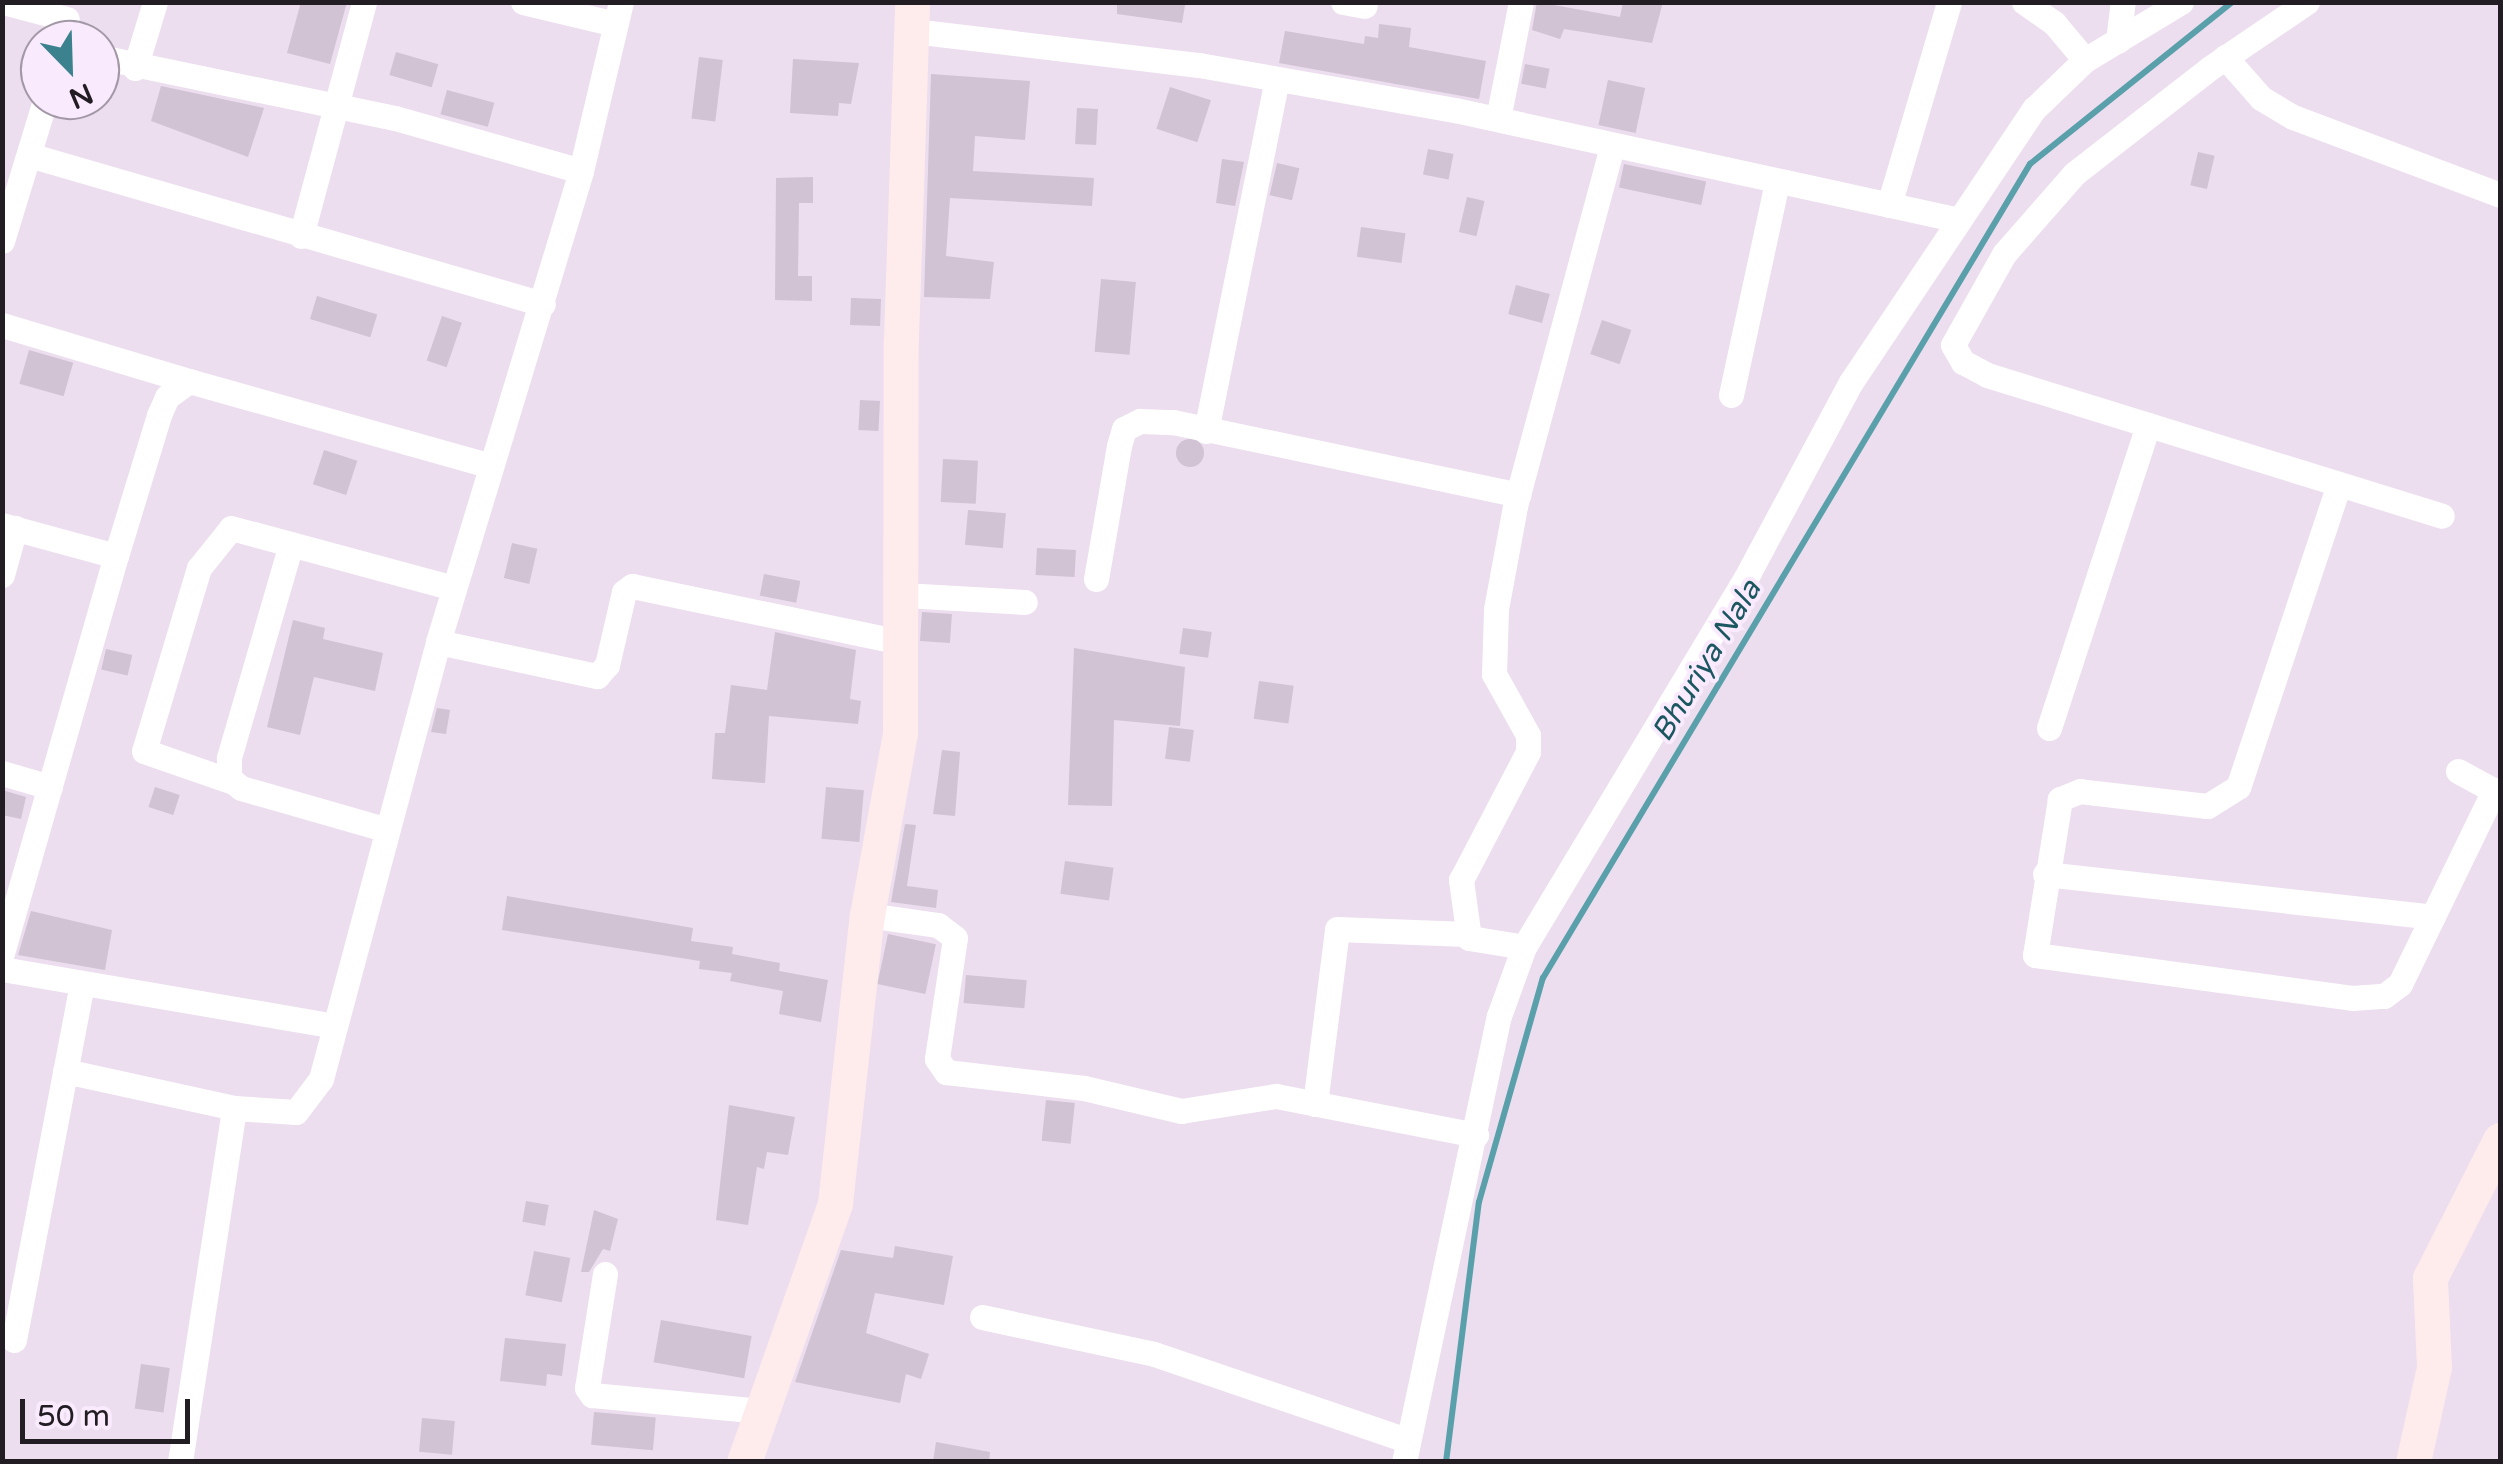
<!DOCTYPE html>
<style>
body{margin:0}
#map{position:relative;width:2503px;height:1464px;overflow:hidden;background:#ecddef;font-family:"Varela Round",sans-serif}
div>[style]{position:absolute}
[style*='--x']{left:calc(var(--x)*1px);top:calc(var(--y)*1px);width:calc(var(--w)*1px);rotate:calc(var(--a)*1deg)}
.stream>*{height:6px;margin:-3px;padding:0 3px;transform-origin:3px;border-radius:3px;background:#59a0ab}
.building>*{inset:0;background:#d1c2d4;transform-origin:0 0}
.round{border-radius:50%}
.street>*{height:25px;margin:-12.5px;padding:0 12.5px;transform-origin:12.5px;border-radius:12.5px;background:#fff}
.secondary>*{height:35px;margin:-17.5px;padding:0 17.5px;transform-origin:17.5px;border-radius:17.5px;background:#feebec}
span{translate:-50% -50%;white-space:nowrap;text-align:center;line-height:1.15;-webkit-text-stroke:8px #f9eafd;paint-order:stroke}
.water-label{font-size:30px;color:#1b5760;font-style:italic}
.frame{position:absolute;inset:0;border:5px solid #221c23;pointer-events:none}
.north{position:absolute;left:20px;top:20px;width:100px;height:100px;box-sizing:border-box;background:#f9eafd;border:2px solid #a398a6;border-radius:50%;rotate:157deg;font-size:28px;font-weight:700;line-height:40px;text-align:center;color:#221c23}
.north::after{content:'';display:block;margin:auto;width:35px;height:45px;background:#3c818e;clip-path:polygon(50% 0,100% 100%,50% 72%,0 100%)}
.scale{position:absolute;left:20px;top:1399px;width:170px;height:45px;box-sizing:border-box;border:5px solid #221c23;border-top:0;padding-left:12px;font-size:30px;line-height:35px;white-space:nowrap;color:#221c23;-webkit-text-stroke:8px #f9eafd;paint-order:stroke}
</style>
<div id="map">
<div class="stream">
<i style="--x:1446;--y:1462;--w:262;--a:-82.8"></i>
<i style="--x:1479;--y:1202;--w:233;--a:-74.1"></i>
<i style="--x:1543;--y:978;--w:949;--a:-59.11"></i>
<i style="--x:2030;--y:164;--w:259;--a:-38.7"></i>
</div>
<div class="building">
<i style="clip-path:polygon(301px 2px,347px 2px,330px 64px,287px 53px)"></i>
<i style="clip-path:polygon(1117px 2px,1185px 5px,1182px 23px,1117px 14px)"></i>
<i style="clip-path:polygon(1537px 2px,1620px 17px,1623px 2px,1663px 2px,1652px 43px,1564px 29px,1560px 39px,1532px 30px)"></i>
<i style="clip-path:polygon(1379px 24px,1411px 28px,1409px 47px,1486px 61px,1479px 99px,1279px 63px,1285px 31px,1364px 44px,1365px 36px,1378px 38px)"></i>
<i style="left:396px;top:52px;width:44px;height:24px;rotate:16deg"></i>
<i style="left:699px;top:57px;width:24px;height:62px;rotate:7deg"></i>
<i style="clip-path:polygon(793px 59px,859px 63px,851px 104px,839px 103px,838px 116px,790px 113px)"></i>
<i style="left:1525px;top:64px;width:25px;height:20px;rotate:11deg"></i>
<i style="clip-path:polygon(931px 74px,1030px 81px,1025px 140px,975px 136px,973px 171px,1094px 178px,1092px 206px,950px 198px,946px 256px,994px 262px,990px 299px,924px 297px)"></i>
<i style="left:1608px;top:80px;width:38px;height:46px;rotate:12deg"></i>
<i style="clip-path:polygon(161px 86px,264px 108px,248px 157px,151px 121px)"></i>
<i style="left:1170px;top:87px;width:43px;height:44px;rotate:18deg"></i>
<i style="left:447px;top:90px;width:49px;height:25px;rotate:15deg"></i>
<i style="left:1077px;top:108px;width:21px;height:36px;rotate:3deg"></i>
<i style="left:1428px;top:149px;width:26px;height:26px;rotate:11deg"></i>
<i style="left:2198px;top:152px;width:17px;height:34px;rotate:13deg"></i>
<i style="clip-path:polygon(1222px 159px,1244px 162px,1235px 206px,1216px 203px)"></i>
<i style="left:1277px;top:163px;width:23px;height:33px;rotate:13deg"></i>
<i style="left:1624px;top:164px;width:84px;height:24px;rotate:12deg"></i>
<i style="clip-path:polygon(813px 177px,813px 203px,799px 203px,798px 276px,812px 276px,812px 301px,775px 300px,776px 178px)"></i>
<i style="left:1467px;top:197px;width:18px;height:36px;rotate:13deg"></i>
<i style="left:1361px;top:227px;width:45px;height:30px;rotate:8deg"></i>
<i style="left:1101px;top:279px;width:35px;height:73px;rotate:5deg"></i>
<i style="left:1516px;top:285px;width:35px;height:30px;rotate:15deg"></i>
<i style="left:317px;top:296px;width:63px;height:24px;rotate:17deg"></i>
<i style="left:851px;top:298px;width:30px;height:27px;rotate:2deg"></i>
<i style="left:442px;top:316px;width:21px;height:47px;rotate:19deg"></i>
<i style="left:1602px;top:320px;width:31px;height:36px;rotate:19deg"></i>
<i style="left:29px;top:350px;width:46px;height:35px;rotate:16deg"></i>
<i style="left:860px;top:400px;width:20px;height:30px;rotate:3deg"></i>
<i class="round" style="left:1176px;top:439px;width:28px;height:28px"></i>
<i style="left:324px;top:450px;width:35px;height:36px;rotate:18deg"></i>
<i style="left:943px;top:459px;width:35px;height:43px;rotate:3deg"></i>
<i style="left:968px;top:510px;width:38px;height:35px;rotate:5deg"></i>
<i style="left:512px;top:543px;width:26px;height:36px;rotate:13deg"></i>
<i style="left:1037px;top:548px;width:39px;height:27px;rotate:3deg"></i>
<i style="left:764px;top:574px;width:37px;height:22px;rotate:11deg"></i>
<i style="left:922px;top:612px;width:30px;height:29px;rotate:4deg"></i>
<i style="clip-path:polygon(293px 620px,325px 628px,323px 639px,383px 653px,375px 691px,314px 677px,300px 735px,267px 727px)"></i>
<i style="left:1183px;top:628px;width:29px;height:26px;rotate:8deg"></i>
<i style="clip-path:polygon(775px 632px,856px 650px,850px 699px,861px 701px,858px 724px,769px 716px,765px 783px,712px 779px,715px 733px,725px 733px,731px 685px,767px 690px)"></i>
<i style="clip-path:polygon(1074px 648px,1185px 667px,1180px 726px,1114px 720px,1112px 806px,1068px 805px)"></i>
<i style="left:106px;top:649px;width:27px;height:21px;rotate:13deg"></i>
<i style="left:1259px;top:681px;width:35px;height:38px;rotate:8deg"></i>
<i style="clip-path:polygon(437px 708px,450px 710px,446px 734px,431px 732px)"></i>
<i style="left:1169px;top:727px;width:25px;height:32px;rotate:7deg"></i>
<i style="clip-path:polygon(942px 750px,960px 752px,955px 816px,933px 814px)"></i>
<i style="left:155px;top:787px;width:26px;height:21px;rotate:18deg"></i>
<i style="left:826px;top:787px;width:38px;height:52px;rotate:5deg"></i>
<i style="clip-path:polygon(2px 790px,26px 797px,21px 819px,2px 815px)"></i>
<i style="clip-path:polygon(905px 824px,916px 825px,907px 886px,938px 890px,936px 908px,891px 902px)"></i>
<i style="left:1065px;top:861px;width:49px;height:33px;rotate:8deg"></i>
<i style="clip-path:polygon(507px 896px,693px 928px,691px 941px,733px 947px,732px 954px,780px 963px,779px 971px,828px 980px,821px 1022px,779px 1014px,783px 991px,730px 981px,732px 973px,699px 969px,700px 961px,502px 930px)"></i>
<i style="clip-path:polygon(31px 911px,112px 930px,105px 970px,18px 955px)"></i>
<i style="left:888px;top:934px;width:49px;height:51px;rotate:12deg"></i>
<i style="left:966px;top:975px;width:61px;height:28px;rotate:5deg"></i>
<i style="left:1046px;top:1100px;width:29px;height:41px;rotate:6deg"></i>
<i style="clip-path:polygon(729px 1105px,795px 1117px,788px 1155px,767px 1152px,764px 1169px,757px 1167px,748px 1225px,716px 1220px)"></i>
<i style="left:526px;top:1201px;width:23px;height:21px;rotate:10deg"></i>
<i style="clip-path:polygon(594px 1210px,618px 1219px,610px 1251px,603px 1249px,589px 1272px,581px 1272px)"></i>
<i style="clip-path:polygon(895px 1246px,953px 1256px,944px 1305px,875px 1293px,866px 1333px,929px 1354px,921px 1379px,906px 1374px,900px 1403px,795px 1382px,841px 1250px,893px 1258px)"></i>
<i style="left:534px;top:1251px;width:37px;height:45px;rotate:11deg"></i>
<i style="left:661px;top:1320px;width:92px;height:43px;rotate:10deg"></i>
<i style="clip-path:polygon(505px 1338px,566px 1344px,562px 1376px,547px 1374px,546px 1386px,500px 1381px)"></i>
<i style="left:141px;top:1364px;width:29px;height:45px;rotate:8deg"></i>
<i style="left:594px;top:1412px;width:62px;height:33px;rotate:5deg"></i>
<i style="left:422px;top:1418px;width:33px;height:34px;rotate:5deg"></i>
<i style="clip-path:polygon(936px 1442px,990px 1452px,989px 1462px,933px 1462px)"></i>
</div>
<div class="street">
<i style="--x:3;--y:2;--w:66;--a:14.9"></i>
<i style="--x:523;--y:2;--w:95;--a:13.4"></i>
<i style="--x:1343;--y:2;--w:22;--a:10"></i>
<i style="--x:2024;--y:2;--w:37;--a:35"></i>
<i style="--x:2054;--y:23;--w:48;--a:50"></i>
<i style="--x:2307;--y:2;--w:117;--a:145.8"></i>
<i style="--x:2210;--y:68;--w:172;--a:142.1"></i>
<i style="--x:2074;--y:174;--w:106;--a:131.2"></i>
<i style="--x:2004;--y:254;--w:104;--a:119.3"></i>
<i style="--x:1953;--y:345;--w:20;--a:60"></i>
<i style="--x:1963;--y:362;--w:27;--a:28"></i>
<i style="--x:1987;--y:375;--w:476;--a:17.2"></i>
<i style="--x:913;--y:31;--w:288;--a:6.8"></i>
<i style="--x:1199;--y:65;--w:260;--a:10"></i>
<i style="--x:1455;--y:110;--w:516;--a:12.31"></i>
<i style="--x:2118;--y:41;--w:39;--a:-83"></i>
<i style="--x:100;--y:57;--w:301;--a:11.7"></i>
<i style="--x:395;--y:118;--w:193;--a:15.9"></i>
<i style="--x:2225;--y:57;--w:55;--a:48.7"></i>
<i style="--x:2261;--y:98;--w:37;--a:31"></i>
<i style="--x:2293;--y:117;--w:221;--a:20.6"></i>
<i style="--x:135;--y:68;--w:69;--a:-73.1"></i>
<i style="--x:1498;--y:119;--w:119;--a:-78.9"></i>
<i style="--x:29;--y:155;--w:535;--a:16.17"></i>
<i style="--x:1889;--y:205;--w:212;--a:-73.5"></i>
<i style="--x:301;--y:236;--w:242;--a:-74.9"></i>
<i style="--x:2;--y:241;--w:147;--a:-73"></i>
<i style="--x:2;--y:325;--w:195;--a:16.7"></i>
<i style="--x:1731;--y:395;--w:218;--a:-77.8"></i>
<i style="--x:1206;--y:431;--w:359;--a:-78.6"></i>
<i style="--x:2339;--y:484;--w:319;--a:108.4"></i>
<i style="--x:2238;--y:787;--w:36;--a:148"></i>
<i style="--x:2207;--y:806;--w:128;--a:-173.3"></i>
<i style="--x:2080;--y:791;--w:22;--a:158"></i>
<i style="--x:2060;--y:799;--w:158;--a:99.1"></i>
<i style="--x:2035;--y:955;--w:320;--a:7.7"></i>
<i style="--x:2352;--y:998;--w:32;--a:-4"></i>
<i style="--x:2384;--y:996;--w:20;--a:-37"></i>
<i style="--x:2400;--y:984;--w:216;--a:-64.1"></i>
<i style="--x:2;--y:525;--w:118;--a:15.2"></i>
<i style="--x:116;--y:556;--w:147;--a:-73"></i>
<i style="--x:159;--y:415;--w:20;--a:-66"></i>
<i style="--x:167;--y:397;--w:27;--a:-36"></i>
<i style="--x:189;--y:381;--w:314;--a:15.7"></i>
<i style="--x:291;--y:544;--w:223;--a:106.2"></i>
<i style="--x:229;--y:758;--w:20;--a:90"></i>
<i style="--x:229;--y:778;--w:16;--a:40"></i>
<i style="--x:241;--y:788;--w:149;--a:16"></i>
<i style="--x:2;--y:575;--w:49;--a:-74.5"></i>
<i style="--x:1096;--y:579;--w:135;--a:-80.2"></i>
<i style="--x:1119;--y:446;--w:18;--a:-74"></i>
<i style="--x:1124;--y:429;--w:18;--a:-27"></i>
<i style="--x:1140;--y:421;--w:33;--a:2"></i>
<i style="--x:1173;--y:422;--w:353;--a:11.9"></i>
<i style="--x:903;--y:595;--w:122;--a:3.3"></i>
<i style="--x:438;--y:642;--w:163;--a:12.1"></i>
<i style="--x:597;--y:676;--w:15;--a:-48"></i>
<i style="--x:607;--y:665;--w:75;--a:-76.9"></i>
<i style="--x:624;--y:592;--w:10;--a:-37"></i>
<i style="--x:632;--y:586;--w:278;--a:11.8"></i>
<i style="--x:2049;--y:728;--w:319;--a:-71.9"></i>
<i style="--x:2458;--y:771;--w:48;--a:28.7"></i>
<i style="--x:2;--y:773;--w:50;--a:16.3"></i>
<i style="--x:233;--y:782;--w:94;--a:-160.8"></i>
<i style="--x:144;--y:751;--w:191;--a:-73.3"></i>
<i style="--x:199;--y:568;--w:51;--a:-51.3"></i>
<i style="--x:231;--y:528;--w:231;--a:15.1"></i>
<i style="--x:2045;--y:874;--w:390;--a:6.3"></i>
<i style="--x:867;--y:915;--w:72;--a:8"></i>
<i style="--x:938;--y:925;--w:21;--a:37"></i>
<i style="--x:955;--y:938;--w:122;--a:98.5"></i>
<i style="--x:937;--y:1059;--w:16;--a:55"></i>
<i style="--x:946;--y:1072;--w:139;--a:6.6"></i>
<i style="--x:1084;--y:1088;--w:100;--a:13.3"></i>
<i style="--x:1181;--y:1111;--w:96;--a:-9"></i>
<i style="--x:1276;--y:1096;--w:204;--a:11"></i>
<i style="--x:1524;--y:947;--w:56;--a:-170.7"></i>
<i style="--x:1469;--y:938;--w:59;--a:-97.9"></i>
<i style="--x:1461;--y:880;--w:144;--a:-62.4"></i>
<i style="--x:1528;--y:752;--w:17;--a:-90"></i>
<i style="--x:1528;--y:735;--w:70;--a:-119.1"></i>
<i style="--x:1494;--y:674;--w:65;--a:-88.2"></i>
<i style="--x:1496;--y:609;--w:105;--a:-79.5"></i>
<i style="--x:1515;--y:506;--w:372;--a:-74.9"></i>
<i style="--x:2;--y:953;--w:413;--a:-74"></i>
<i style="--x:2;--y:969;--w:338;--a:9.7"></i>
<i style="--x:65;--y:1071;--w:173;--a:12.3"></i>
<i style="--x:1315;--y:1104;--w:176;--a:-82.8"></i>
<i style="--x:1337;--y:929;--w:129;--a:2.2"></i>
<i style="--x:605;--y:1274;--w:115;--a:99"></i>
<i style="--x:587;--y:1388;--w:9;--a:54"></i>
<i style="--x:592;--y:1395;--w:170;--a:5.4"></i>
<i style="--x:982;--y:1317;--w:176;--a:12.1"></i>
<i style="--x:1154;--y:1354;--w:267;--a:18.8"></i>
<i style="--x:14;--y:1340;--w:362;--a:-79.2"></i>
<i style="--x:180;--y:1462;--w:358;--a:-81.3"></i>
<i style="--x:234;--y:1108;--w:62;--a:3.7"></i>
<i style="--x:296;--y:1112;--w:41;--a:-52.9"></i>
<i style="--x:321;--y:1079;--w:452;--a:-75"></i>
<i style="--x:438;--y:642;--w:492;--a:-73.1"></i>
<i style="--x:581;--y:171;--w:174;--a:-76.7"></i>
<i style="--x:1404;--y:1462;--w:456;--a:-78"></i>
<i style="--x:1499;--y:1016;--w:73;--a:-70.1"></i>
<i style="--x:1524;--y:947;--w:437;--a:-59"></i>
<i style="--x:1749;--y:572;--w:216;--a:-61.8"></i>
<i style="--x:1851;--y:382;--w:329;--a:-56.2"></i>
<i style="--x:2034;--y:109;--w:71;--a:-43.9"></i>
<i style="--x:2085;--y:60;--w:112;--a:-31.1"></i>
</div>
<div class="secondary">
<i style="--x:744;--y:1462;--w:275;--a:-70.6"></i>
<i style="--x:835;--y:1203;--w:290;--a:-83.7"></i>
<i style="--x:867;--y:915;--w:185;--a:-79.7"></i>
<i style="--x:900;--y:733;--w:394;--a:-89.9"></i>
<i style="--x:901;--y:339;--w:337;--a:-88.1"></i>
<i style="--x:2413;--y:1462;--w:97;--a:-77.5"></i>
<i style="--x:2434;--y:1367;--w:89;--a:-92.6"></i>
<i style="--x:2430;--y:1278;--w:155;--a:-63.1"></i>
</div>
<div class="water-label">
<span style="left:1707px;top:661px;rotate:-59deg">Bhuriya Nala</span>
</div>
<div class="frame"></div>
<div class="north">N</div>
<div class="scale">50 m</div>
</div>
